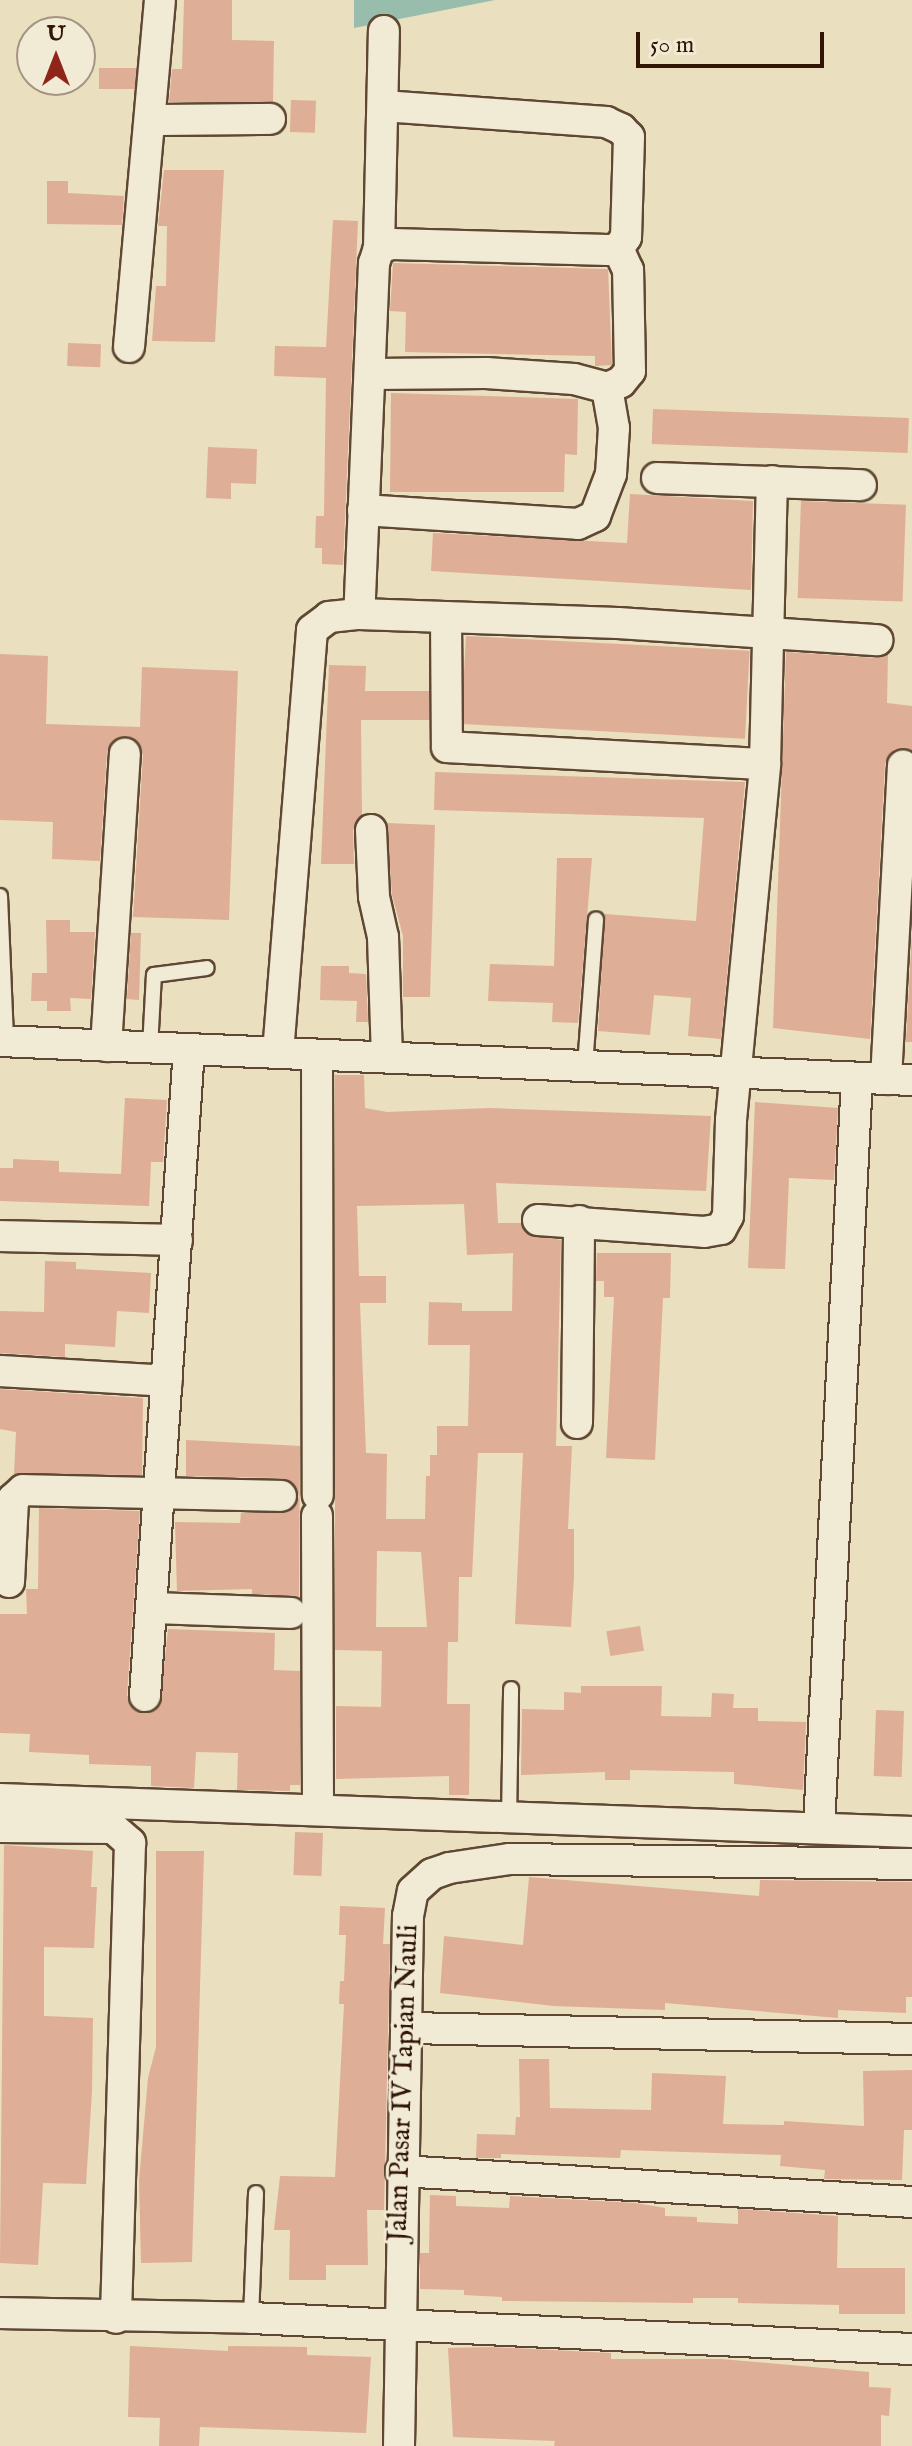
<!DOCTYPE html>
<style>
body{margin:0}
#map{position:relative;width:912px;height:2446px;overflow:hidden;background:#eadfbe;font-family:"IM FELL English",serif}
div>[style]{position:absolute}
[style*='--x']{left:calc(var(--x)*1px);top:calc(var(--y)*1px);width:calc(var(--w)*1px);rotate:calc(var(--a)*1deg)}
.water>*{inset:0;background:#98bdad}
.building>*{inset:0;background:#dfae96;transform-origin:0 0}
.roads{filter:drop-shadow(2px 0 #5f4833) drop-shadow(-2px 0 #5f4833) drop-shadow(0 2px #5f4833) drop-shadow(0 -2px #5f4833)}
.service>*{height:14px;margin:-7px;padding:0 7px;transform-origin:7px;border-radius:7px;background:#f1ead5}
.minor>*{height:30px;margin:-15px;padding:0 15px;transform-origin:15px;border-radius:15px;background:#f1ead5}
span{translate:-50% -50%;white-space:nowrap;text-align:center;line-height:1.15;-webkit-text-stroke:6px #f1ead5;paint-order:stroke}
.street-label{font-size:28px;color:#311605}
.north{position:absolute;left:16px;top:16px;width:80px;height:80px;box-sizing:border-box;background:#f1ead5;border:2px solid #a49582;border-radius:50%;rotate:0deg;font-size:22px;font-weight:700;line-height:32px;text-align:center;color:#311605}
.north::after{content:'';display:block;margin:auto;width:28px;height:36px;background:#8f2418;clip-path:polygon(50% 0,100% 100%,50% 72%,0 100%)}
.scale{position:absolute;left:636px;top:32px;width:188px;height:36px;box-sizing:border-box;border:4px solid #311605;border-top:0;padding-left:10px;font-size:24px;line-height:28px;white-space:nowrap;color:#311605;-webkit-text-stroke:6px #f1ead5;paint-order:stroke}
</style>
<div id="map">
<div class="water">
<i style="clip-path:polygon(354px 0,495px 0,354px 28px)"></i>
</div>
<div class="building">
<i style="clip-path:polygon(184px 0,232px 0,232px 40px,274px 41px,273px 102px,169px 102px,172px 69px,182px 69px)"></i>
<i style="left:99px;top:68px;width:37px;height:21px"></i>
<i style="left:291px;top:100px;width:25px;height:32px;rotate:2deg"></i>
<i style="clip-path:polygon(164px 170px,224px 170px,215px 342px,152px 341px,156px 286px,166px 286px,167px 226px,158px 226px)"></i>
<i style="clip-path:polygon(47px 181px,68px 181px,68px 193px,124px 196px,122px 225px,47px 224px)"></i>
<i style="clip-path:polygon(333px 220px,358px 221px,343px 565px,322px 564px,322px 548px,315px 548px,316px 516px,324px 516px,326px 378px,274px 376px,275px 346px,326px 347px)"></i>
<i style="clip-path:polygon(393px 263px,608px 269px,612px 365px,595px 366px,595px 356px,405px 352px,406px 312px,390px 311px)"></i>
<i style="left:68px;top:343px;width:33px;height:23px;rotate:2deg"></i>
<i style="clip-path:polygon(391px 393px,578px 399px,577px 455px,565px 454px,564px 492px,390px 492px)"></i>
<i style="left:653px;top:409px;width:256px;height:35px;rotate:2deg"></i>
<i style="clip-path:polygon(208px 447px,257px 449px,256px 484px,231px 483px,231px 499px,206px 498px)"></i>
<i style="clip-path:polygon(630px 494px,753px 501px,751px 590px,431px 571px,433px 533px,627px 543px)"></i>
<i style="left:801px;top:501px;width:105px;height:97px;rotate:2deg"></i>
<i style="left:466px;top:636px;width:284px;height:88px;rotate:3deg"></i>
<i style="clip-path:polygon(786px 652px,876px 658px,888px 653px,887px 703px,912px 706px,912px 750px,894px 749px,885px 764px,870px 1039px,773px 1028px)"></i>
<i style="clip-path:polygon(0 654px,48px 656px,46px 724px,140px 727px,142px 667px,238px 671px,229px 920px,133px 917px,143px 755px,134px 739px,118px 738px,107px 752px,100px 861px,52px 859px,53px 822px,0 820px)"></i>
<i style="clip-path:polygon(329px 665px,366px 666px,365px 691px,429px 691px,429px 720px,361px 720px,362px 815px,353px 830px,354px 864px,321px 864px)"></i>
<i style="clip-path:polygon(435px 772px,745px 782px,721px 1039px,688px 1036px,691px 998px,654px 995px,650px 1035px,598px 1031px,605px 914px,696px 921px,704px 818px,434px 810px)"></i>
<i style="clip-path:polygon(387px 823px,435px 825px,430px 997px,403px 997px,403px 936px,392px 895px)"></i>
<i style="clip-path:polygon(557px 858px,592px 858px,578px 1023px,552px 1022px,553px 1003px,488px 1001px,490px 964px,554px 966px)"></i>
<i style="clip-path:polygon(46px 920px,70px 920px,70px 932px,95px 932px,91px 999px,70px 998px,71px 1011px,47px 1011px,47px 1001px,31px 1001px,32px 973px,47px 973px)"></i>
<i style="clip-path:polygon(912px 932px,912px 1042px,906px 1042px)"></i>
<i style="clip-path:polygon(131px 933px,141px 933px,139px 1000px,127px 999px)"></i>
<i style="clip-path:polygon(321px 966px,349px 966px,349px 973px,366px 974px,368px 1022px,356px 1022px,357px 1001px,320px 1000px)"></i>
<i style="clip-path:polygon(evenodd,335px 1075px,364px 1075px,365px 1108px,387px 1112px,490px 1108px,711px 1116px,706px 1191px,496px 1183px,498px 1223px,521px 1223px,529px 1235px,561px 1240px,556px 1446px,572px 1446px,568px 1529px,574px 1529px,574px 1577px,571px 1627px,515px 1624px,523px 1453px,478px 1453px,472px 1577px,459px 1577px,458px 1642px,448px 1642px,447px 1704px,470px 1704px,469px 1795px,449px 1795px,449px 1776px,336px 1779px,336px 1706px,381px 1707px,382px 1651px,335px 1650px,335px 1075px,464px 1204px,467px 1255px,513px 1253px,512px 1311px,462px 1311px,462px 1303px,429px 1302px,428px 1345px,470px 1345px,468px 1426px,437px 1426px,437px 1455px,430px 1455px,430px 1476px,426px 1476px,425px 1519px,386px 1519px,387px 1454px,366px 1453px,360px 1303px,386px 1303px,386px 1276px,359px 1276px,357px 1206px,464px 1204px,335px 1075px,377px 1551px,421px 1552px,427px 1627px,376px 1627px,377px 1551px)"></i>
<i style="clip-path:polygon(125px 1098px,167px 1100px,163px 1162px,151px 1162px,149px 1206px,0 1201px,0 1168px,13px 1168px,13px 1159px,59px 1161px,59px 1172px,121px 1174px)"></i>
<i style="clip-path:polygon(755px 1102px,838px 1108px,834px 1180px,789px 1178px,785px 1269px,748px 1268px)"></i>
<i style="clip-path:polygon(597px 1253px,671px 1253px,670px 1298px,663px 1298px,655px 1460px,606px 1458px,614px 1297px,604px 1297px,604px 1281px,596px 1281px)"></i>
<i style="clip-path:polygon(45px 1261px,76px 1262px,76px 1269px,151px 1273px,149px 1313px,117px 1311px,115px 1347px,65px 1344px,65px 1357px,0 1353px,0 1311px,44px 1312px)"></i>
<i style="clip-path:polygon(0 1389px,143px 1398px,142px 1475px,14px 1474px,16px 1432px,0 1429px)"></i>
<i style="clip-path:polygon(186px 1440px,300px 1446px,299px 1596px,252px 1594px,252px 1589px,177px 1591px,175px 1522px,240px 1523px,241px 1513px,289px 1512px,299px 1497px,296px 1487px,282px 1478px,186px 1476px)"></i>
<i style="clip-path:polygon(39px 1508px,140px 1511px,127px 1695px,136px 1711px,152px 1712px,160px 1705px,168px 1629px,275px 1633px,274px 1670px,300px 1671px,300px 1785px,290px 1785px,290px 1791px,237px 1790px,238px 1753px,196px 1752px,194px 1788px,151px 1786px,151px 1766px,89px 1764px,89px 1755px,29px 1752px,30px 1734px,0 1733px,0 1614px,27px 1614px,26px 1589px,38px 1589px)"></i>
<i style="left:640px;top:1626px;width:25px;height:34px;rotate:81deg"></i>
<i style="clip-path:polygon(581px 1686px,662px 1686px,661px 1716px,711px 1717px,712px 1693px,734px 1694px,733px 1708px,758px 1708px,758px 1721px,806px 1722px,803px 1790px,734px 1784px,734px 1772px,630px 1770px,630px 1780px,605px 1780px,605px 1772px,521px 1775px,522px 1709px,564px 1710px,564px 1692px,581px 1693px)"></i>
<i style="left:876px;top:1710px;width:28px;height:66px;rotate:2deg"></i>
<i style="left:295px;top:1832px;width:28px;height:43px;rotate:2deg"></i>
<i style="clip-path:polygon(4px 1845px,93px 1851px,91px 1887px,97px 1887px,94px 1948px,44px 1947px,44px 2016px,93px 2018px,92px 2092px,86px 2184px,43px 2183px,38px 2265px,0 2263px)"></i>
<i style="clip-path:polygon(156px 1851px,204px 1851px,192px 2262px,141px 2263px,139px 2181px,148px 2078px,156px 2047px)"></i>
<i style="clip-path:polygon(529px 1877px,759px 1896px,760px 1880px,912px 1882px,912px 1997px,906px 1997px,906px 2013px,838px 2010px,838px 2018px,665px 2003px,665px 2010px,554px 2006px,440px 1993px,444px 1936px,523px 1945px)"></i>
<i style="clip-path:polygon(340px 1906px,385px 1908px,383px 1944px,390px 1944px,384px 2210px,367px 2210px,368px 2265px,326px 2265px,326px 2280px,289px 2280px,290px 2230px,274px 2230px,280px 2176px,335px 2177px,344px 2004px,339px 2004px,340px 1981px,344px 1981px,346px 1935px,339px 1935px)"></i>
<i style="clip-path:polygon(519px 2059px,549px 2059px,550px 2108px,651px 2110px,652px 2073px,726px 2076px,723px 2124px,784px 2125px,784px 2121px,864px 2126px,863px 2071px,912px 2070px,912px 2130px,904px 2130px,902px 2180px,824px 2179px,825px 2170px,780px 2166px,781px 2155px,621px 2150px,620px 2158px,501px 2154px,501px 2158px,476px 2158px,477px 2134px,515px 2135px,516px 2117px,520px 2117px)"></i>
<i style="clip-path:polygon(430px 2195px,456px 2196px,456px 2206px,509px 2208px,510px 2196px,636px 2203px,665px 2208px,665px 2216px,697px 2217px,697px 2222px,738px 2224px,738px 2209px,838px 2216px,837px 2268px,905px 2268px,905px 2314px,839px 2314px,839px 2305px,738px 2303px,738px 2298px,693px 2298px,693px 2303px,502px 2301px,502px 2297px,464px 2295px,464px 2290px,420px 2289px,420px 2253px,429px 2253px)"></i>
<i style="clip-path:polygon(130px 2346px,228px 2351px,228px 2346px,307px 2347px,307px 2355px,371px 2357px,366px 2433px,200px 2427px,199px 2446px,159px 2446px,160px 2418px,128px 2417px)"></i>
<i style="clip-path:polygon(491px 2347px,611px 2353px,611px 2359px,721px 2359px,869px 2372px,869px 2387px,891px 2388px,889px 2416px,881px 2415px,881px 2446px,554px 2446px,555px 2441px,453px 2437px,448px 2348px)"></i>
</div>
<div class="roads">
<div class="service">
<i style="--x:0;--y:896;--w:145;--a:87.6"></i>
<i style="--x:150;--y:1048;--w:73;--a:-86.9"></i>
<i style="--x:154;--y:975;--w:53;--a:-7.5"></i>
<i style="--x:585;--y:1066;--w:147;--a:-85.7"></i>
<i style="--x:509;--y:1821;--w:132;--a:-89.1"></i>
<i style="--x:251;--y:2318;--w:125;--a:-87.7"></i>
</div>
<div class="minor">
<i style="--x:383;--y:106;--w:224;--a:4.1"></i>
<i style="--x:606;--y:122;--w:17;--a:25"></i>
<i style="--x:621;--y:129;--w:11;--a:45"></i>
<i style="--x:629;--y:137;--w:100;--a:91.7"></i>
<i style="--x:626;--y:237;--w:14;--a:124"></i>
<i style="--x:618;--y:249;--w:10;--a:174"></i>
<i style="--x:608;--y:250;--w:216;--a:-178.4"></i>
<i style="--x:392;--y:244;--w:14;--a:163"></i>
<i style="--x:379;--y:248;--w:16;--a:108"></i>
<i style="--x:374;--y:263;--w:351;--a:92.4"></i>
<i style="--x:359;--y:614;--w:259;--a:2"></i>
<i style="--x:618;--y:623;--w:260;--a:3.8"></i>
<i style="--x:150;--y:120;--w:120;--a:-0.5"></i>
<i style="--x:379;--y:248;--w:217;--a:-88.7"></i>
<i style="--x:129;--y:347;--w:348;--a:-84.9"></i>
<i style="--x:371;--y:374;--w:115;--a:-0.5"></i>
<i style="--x:486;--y:373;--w:88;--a:3.9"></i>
<i style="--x:574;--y:379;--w:34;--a:15"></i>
<i style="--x:607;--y:388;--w:15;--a:-23"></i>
<i style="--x:621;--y:382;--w:14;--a:-51"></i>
<i style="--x:630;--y:371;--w:101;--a:-91.1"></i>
<i style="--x:628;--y:270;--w:23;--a:-115"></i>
<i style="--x:657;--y:478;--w:204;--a:2"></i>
<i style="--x:363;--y:510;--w:215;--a:3.7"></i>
<i style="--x:578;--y:524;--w:19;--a:-25"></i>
<i style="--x:595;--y:516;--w:45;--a:-69.1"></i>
<i style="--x:611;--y:474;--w:46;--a:-86.3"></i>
<i style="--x:614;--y:428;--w:41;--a:-99.9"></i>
<i style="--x:446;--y:617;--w:130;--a:89.6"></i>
<i style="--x:447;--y:747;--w:318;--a:3.1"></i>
<i style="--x:371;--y:830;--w:67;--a:87.4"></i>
<i style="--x:374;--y:897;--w:41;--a:77.3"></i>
<i style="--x:383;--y:937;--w:120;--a:88.1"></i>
<i style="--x:0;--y:1041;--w:913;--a:2.45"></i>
<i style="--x:106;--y:1046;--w:293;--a:-86.3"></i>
<i style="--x:278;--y:1053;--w:424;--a:-85.4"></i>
<i style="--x:312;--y:630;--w:21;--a:-37"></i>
<i style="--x:329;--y:617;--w:30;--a:-6"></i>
<i style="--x:317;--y:1055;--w:440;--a:89.9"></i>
<i style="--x:886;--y:1079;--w:314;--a:-86.9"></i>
<i style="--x:538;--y:1220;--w:166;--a:4.1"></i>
<i style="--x:704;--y:1232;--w:17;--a:-10"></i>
<i style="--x:721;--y:1229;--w:15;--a:-62"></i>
<i style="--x:728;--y:1216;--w:96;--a:-88.2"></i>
<i style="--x:731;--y:1120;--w:358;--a:-84.5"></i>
<i style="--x:765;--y:764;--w:283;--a:-88.6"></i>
<i style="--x:0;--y:1236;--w:177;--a:1.3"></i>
<i style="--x:0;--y:1371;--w:167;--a:3.4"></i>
<i style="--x:577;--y:1423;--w:202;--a:-89.4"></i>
<i style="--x:317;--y:1516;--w:293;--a:89.8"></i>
<i style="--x:9;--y:1582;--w:83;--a:-87.2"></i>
<i style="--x:13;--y:1499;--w:13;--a:-42"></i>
<i style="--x:23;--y:1490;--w:258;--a:1.3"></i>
<i style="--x:155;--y:1608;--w:136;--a:2.1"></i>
<i style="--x:145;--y:1696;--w:648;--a:-86.11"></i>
<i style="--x:0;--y:1799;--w:913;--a:2.07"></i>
<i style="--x:819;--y:1826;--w:748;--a:-87.09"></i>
<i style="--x:0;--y:1827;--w:113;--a:0.5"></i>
<i style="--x:113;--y:1828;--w:23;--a:41"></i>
<i style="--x:130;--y:1843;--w:475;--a:91.7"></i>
<i style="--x:409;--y:2028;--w:503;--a:1.25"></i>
<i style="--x:401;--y:2171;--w:512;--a:3.47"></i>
<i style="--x:0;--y:2313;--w:251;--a:1.1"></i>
<i style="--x:251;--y:2318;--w:662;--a:2.69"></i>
<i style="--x:399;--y:2446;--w:530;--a:-89.03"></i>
<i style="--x:408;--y:1916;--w:25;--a:-79"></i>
<i style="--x:413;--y:1891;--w:25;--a:-42"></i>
<i style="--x:432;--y:1874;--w:18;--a:-19"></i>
<i style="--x:449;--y:1868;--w:62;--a:-8.4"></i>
<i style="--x:510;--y:1859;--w:402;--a:0.7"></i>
</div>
</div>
<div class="street-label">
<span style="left:404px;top:2083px;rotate:-88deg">Jalan Pasar IV Tapian Nauli</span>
</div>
<div class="north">U</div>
<div class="scale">50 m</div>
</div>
